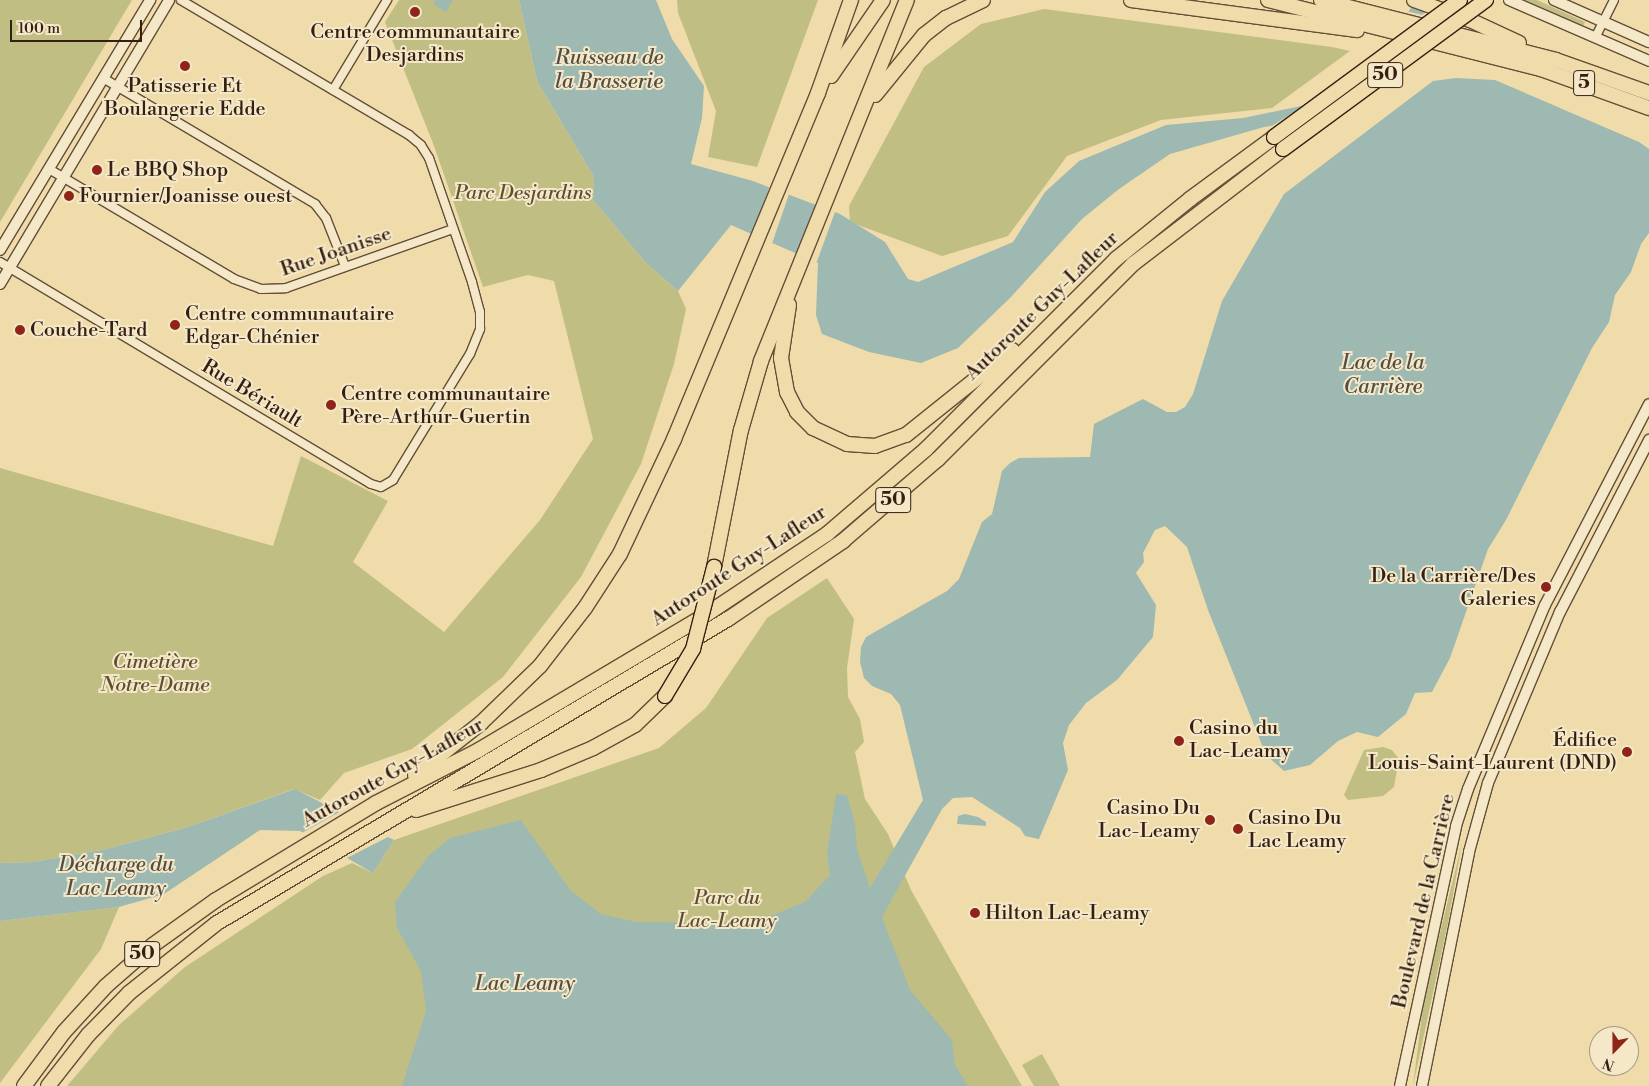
<!DOCTYPE html>
<meta charset="utf-8">
<style>
body{margin:0}
#map{position:relative;width:1649px;height:1086px;overflow:hidden;background:#efdcaa;font-family:"Libre Bodoni",serif}
div>[style]{position:absolute}
[style*='--x']{left:calc(var(--x)*1px);top:calc(var(--y)*1px);width:calc(var(--w)*1px);rotate:calc(var(--a)*1deg)}
.green>*{inset:0;background:#c1be83}
.water>*{inset:0;background:#9db9b2}
.pier>*{inset:0;background:#efdcaa;transform-origin:0 0}
.roads{filter:drop-shadow(1px 0 #634e38) drop-shadow(-1px 0 #634e38) drop-shadow(0 1px #634e38) drop-shadow(0 -1px #634e38)}
.street>*{height:8px;margin:-4px;padding:0 4px;transform-origin:4px;border-radius:4px;background:#f5e8c8}
.secondary>*{height:10px;margin:-5px;padding:0 5px;transform-origin:5px;border-radius:5px;background:#f5e8c8}
.highway>*{height:14px;margin:-7px;padding:0 7px;transform-origin:7px;border-radius:7px;background:#efdcaa}
.bridges{filter:drop-shadow(1px 0 #341f12) drop-shadow(-1px 0 #341f12) drop-shadow(0 1px #341f12) drop-shadow(0 -1px #341f12)}
.highway-bridge>*{height:14px;margin:-7px;padding:0 7px;transform-origin:7px;border-radius:7px;background:#efdcaa}
.dots>*{width:14px;height:14px;translate:-50% -50%;box-sizing:border-box;border:2px solid #f5e8c8;border-radius:50%}
span{translate:-50% -50%;white-space:nowrap;text-align:center;line-height:1.15;-webkit-text-stroke:4px #f5e8c8;paint-order:stroke}
.shield-label span{padding:1px 4px;background:#f5e8c8;border:1px solid;border-radius:4px;-webkit-text-stroke-width:0}
.shield-label{font-size:19px;color:#341f12;font-weight:700}
.poi-label{font-size:20px;color:#341f12}
.left{translate:0 -50%;text-align:left}
.right{translate:-100% -50%;text-align:right}
.park-label{font-size:20px;color:#5e4f34;font-style:italic}
.street-label{font-size:20px;color:#341f12}
.water-label{font-size:21px;color:#544d42;font-style:italic}
.north{position:absolute;left:1589px;top:1026px;width:50px;height:50px;box-sizing:border-box;background:#f5e8c8;border:1px solid #a8987f;border-radius:50%;rotate:202deg;font-size:14px;font-weight:700;line-height:20px;text-align:center;color:#341f12}
.north::after{content:'';display:block;margin:auto;width:18px;height:22px;background:#8f2418;clip-path:polygon(50% 0,100% 100%,50% 72%,0 100%)}
.scale{position:absolute;left:10px;top:20px;width:132px;height:22px;box-sizing:border-box;border:2px solid #341f12;border-top:0;padding-left:6px;font-size:15px;line-height:18px;white-space:nowrap;color:#341f12;-webkit-text-stroke:4px #f5e8c8;paint-order:stroke}
</style>
<div id="map">
<div class="green">
<i style="clip-path:polygon(0 0,132px 0,0 222px)"></i>
<i style="clip-path:polygon(399px 0,519px 0,537px 81px,594px 177px,593px 200px,646px 263px,678px 291px,686px 309px,674px 364px,641px 464px,581px 577px,503px 677px,412px 749px,344px 773px,320px 800px,294px 789px,188px 827px,107px 849px,33px 862px,0 863px,0 468px,273px 546px,301px 456px,388px 501px,353px 562px,444px 632px,540px 520px,593px 439px,554px 281px,528px 275px,483px 287px,434px 146px,385px 22px)"></i>
<i style="clip-path:polygon(677px 0,818px 0,757px 167px,708px 157px,716px 111px,678px 13px)"></i>
<i style="clip-path:polygon(1525px 0,1537px 0,1585px 22px,1583px 26px)"></i>
<i style="clip-path:polygon(1044px 9px,1332px 47px,1350px 51px,1272px 108px,1161px 120px,1067px 156px,1008px 236px,942px 256px,850px 222px,849px 206px,924px 67px,981px 24px)"></i>
<i style="clip-path:polygon(827px 578px,854px 619px,847px 668px,848px 697px,860px 719px,864px 742px,855px 752px,865px 799px,888px 834px,911px 890px,1022px 1086px,67px 1086px,119px 1025px,185px 967px,323px 876px,352px 863px,373px 873px,394px 840px,659px 748px,706px 708px,767px 618px)"></i>
<i style="clip-path:polygon(1383px 747px,1392px 750px,1399px 759px,1394px 787px,1383px 796px,1348px 800px,1344px 795px,1364px 750px)"></i>
<i style="clip-path:polygon(1462px 843px,1448px 923px,1413px 1086px,1424px 998px)"></i>
<i style="clip-path:polygon(119px 907px,101px 949px,0 1083px,0 921px)"></i>
<i style="clip-path:polygon(1042px 1054px,1060px 1086px,1034px 1086px,1022px 1065px)"></i>
</div>
<div class="water">
<i style="clip-path:polygon(436px 0,453px 0,446px 12px,433px 4px)"></i>
<i style="clip-path:polygon(519px 0,656px 0,672px 39px,704px 86px,702px 118px,691px 164px,753px 181px,840px 214px,885px 242px,908px 279px,918px 282px,1013px 242px,1045px 192px,1079px 161px,1166px 125px,1243px 118px,1306px 105px,1380px 50px,1417px 0,1434px 0,1385px 63px,1303px 121px,1264px 127px,1170px 154px,1119px 189px,1082px 219px,1010px 298px,958px 348px,921px 363px,869px 352px,822px 334px,816px 315px,818px 263px,731px 225px,678px 291px,646px 263px,593px 200px,594px 177px,537px 81px)"></i>
<i style="clip-path:polygon(1456px 78px,1495px 80px,1639px 142px,1649px 149px,1649px 233px,1641px 244px,1631px 272px,1615px 295px,1609px 322px,1592px 348px,1506px 520px,1488px 549px,1450px 658px,1432px 692px,1415px 693px,1406px 714px,1378px 737px,1357px 732px,1338px 741px,1310px 765px,1284px 771px,1266px 755px,1208px 610px,1187px 547px,1165px 526px,1155px 530px,1143px 553px,1144px 562px,1136px 573px,1156px 605px,1153px 637px,1117px 680px,1086px 703px,1069px 725px,1063px 743px,1068px 770px,1039px 839px,1025px 836px,1020px 828px,972px 797px,953px 798px,942px 809px,882px 917px,910px 990px,952px 1040px,955px 1065px,968px 1086px,402px 1086px,426px 1011px,421px 971px,397px 928px,395px 902px,428px 856px,450px 838px,521px 820px,571px 891px,601px 914px,636px 922px,717px 923px,773px 915px,805px 902px,830px 875px,827px 853px,836px 794px,847px 795px,855px 824px,857px 849px,870px 888px,923px 800px,900px 705px,891px 694px,872px 686px,864px 678px,860px 662px,861px 647px,866px 637px,947px 591px,959px 579px,982px 522px,992px 514px,1002px 471px,1010px 463px,1019px 458px,1090px 457px,1094px 424px,1143px 399px,1167px 412px,1176px 412px,1185px 407px,1193px 394px,1222px 301px,1284px 194px,1433px 81px)"></i>
<i style="clip-path:polygon(295px 789px,394px 840px,373px 873px,300px 831px,260px 830px,164px 894px,119px 907px,0 921px,0 863px,33px 862px,107px 849px,188px 827px)"></i>
<i style="clip-path:polygon(965px 814px,978px 817px,986px 822px,986px 826px,957px 824px,958px 816px)"></i>
</div>
<div class="pier">
<i style="clip-path:polygon(1436px 1px,1387px 65px,1304px 123px,1269px 128px,1311px 101px,1384px 44px,1382px 43px,1406px 11px,1423px 15px)"></i>
<i style="left:770px;top:185px;width:21px;height:55px;rotate:19deg"></i>
<i style="left:817px;top:203px;width:20px;height:57px;rotate:20deg"></i>
<i style="clip-path:polygon(343px 810px,392px 835px,343px 860px,300px 834px)"></i>
</div>
<div class="roads">
<div class="street">
<i style="--x:1595;--y:38;--w:42;--a:-63.4"></i>
<i style="--x:103;--y:78;--w:247;--a:30.7"></i>
<i style="--x:315;--y:204;--w:18;--a:52"></i>
<i style="--x:326;--y:218;--w:52;--a:68.4"></i>
<i style="--x:333;--y:90;--w:105;--a:-59"></i>
<i style="--x:49;--y:169;--w:215;--a:30.7"></i>
<i style="--x:234;--y:279;--w:29;--a:20"></i>
<i style="--x:261;--y:289;--w:25;--a:-2"></i>
<i style="--x:286;--y:288;--w:177;--a:-19.5"></i>
<i style="--x:0;--y:262;--w:432;--a:30.9"></i>
<i style="--x:371;--y:484;--w:10;--a:17"></i>
<i style="--x:381;--y:487;--w:14;--a:-30"></i>
<i style="--x:393;--y:480;--w:148;--a:-58.6"></i>
<i style="--x:470;--y:354;--w:27;--a:-68"></i>
<i style="--x:480;--y:329;--w:17;--a:-90"></i>
<i style="--x:480;--y:312;--w:31;--a:-105"></i>
<i style="--x:472;--y:282;--w:131;--a:-109.1"></i>
<i style="--x:429;--y:158;--w:15;--a:-122"></i>
<i style="--x:421;--y:145;--w:16;--a:-140"></i>
<i style="--x:409;--y:135;--w:265;--a:-149.4"></i>
</div>
<div class="secondary">
<i style="--x:1509;--y:0;--w:153;--a:23.5"></i>
<i style="--x:1554;--y:0;--w:104;--a:23.9"></i>
<i style="--x:0;--y:250;--w:292;--a:-59"></i>
<i style="--x:0;--y:284;--w:330;--a:-59.2"></i>
<i style="--x:1400;--y:1086;--w:266;--a:-77.8"></i>
<i style="--x:1456;--y:826;--w:39;--a:-72"></i>
<i style="--x:1468;--y:789;--w:199;--a:-67.3"></i>
<i style="--x:1545;--y:605;--w:226;--a:-62.6"></i>
<i style="--x:1422;--y:1086;--w:239;--a:-78.6"></i>
<i style="--x:1469;--y:852;--w:72;--a:-74.6"></i>
<i style="--x:1488;--y:783;--w:186;--a:-67.2"></i>
<i style="--x:1560;--y:612;--w:194;--a:-62.6"></i>
</div>
<div class="highway">
<i style="--x:1131;--y:0;--w:228;--a:7.6"></i>
<i style="--x:1268;--y:0;--w:282;--a:14.2"></i>
<i style="--x:1541;--y:69;--w:115;--a:19.9"></i>
<i style="--x:1321;--y:0;--w:243;--a:14.3"></i>
<i style="--x:1556;--y:60;--w:99;--a:19.5"></i>
<i style="--x:1414;--y:0;--w:59;--a:19.7"></i>
<i style="--x:1470;--y:20;--w:54;--a:25.1"></i>
<i style="--x:831;--y:76;--w:92;--a:-55.6"></i>
<i style="--x:875;--y:95;--w:77;--a:-50.8"></i>
<i style="--x:924;--y:35;--w:28;--a:-38"></i>
<i style="--x:946;--y:18;--w:41;--a:-25.9"></i>
<i style="--x:789;--y:305;--w:54;--a:98.6"></i>
<i style="--x:781;--y:358;--w:35;--a:80"></i>
<i style="--x:787;--y:392;--w:22;--a:63"></i>
<i style="--x:797;--y:412;--w:23;--a:45"></i>
<i style="--x:813;--y:428;--w:38;--a:25"></i>
<i style="--x:847;--y:444;--w:28;--a:4"></i>
<i style="--x:875;--y:446;--w:33;--a:-20"></i>
<i style="--x:906;--y:435;--w:136;--a:-38.7"></i>
<i style="--x:714;--y:567;--w:140;--a:-78.9"></i>
<i style="--x:741;--y:430;--w:72;--a:-73.8"></i>
<i style="--x:761;--y:361;--w:389;--a:-68"></i>
<i style="--x:415;--y:775;--w:84;--a:-38.2"></i>
<i style="--x:481;--y:723;--w:82;--a:-44"></i>
<i style="--x:540;--y:666;--w:73;--a:-52.2"></i>
<i style="--x:585;--y:608;--w:64;--a:-57.1"></i>
<i style="--x:620;--y:554;--w:127;--a:-64.8"></i>
<i style="--x:674;--y:439;--w:375;--a:-67.4"></i>
<i style="--x:818;--y:93;--w:99;--a:-70.5"></i>
<i style="--x:416;--y:810;--w:131;--a:-17.7"></i>
<i style="--x:541;--y:770;--w:56;--a:-22.9"></i>
<i style="--x:593;--y:748;--w:48;--a:-28.7"></i>
<i style="--x:635;--y:725;--w:42;--a:-44"></i>
<i style="--x:24;--y:1086;--w:67;--a:-53.5"></i>
<i style="--x:64;--y:1032;--w:62;--a:-47.6"></i>
<i style="--x:106;--y:986;--w:62;--a:-41.1"></i>
<i style="--x:153;--y:945;--w:77;--a:-35.5"></i>
<i style="--x:216;--y:900;--w:187;--a:-31.2"></i>
<i style="--x:376;--y:803;--w:116;--a:-27.2"></i>
<i style="--x:479;--y:750;--w:262;--a:-30.8"></i>
<i style="--x:704;--y:616;--w:148;--a:-33.7"></i>
<i style="--x:827;--y:534;--w:130;--a:-40.6"></i>
<i style="--x:926;--y:449;--w:269;--a:-45"></i>
<i style="--x:1116;--y:259;--w:95;--a:-39"></i>
<i style="--x:1190;--y:199;--w:104;--a:-36.4"></i>
<i style="--x:48;--y:1086;--w:65;--a:-51.9"></i>
<i style="--x:88;--y:1035;--w:59;--a:-45.7"></i>
<i style="--x:129;--y:993;--w:112;--a:-38.5"></i>
<i style="--x:217;--y:923;--w:595;--a:-30.75"></i>
<i style="--x:728;--y:619;--w:139;--a:-34.1"></i>
<i style="--x:843;--y:541;--w:125;--a:-40.8"></i>
<i style="--x:938;--y:459;--w:276;--a:-45"></i>
<i style="--x:1133;--y:264;--w:189;--a:-37.5"></i>
</div>
</div>
<div class="bridges">
<div class="highway-bridge">
<i style="--x:1274;--y:137;--w:231;--a:-36.4"></i>
<i style="--x:1283;--y:149;--w:252;--a:-36.3"></i>
<i style="--x:665;--y:696;--w:55;--a:-59.2"></i>
<i style="--x:693;--y:649;--w:85;--a:-75.6"></i>
</div>
</div>
<div class="dots">
<i style="left:415px;top:12px;background:#8f2418"></i>
<i style="left:185px;top:66px;background:#8f2418"></i>
<i style="left:97px;top:170px;background:#8f2418"></i>
<i style="left:69px;top:196px;background:#8f2418"></i>
<i style="left:175px;top:325px;background:#8f2418"></i>
<i style="left:20px;top:330px;background:#8f2418"></i>
<i style="left:331px;top:405px;background:#8f2418"></i>
<i style="left:1546px;top:587px;background:#8f2418"></i>
<i style="left:1179px;top:741px;background:#8f2418"></i>
<i style="left:1627px;top:752px;background:#8f2418"></i>
<i style="left:1210px;top:820px;background:#8f2418"></i>
<i style="left:1238px;top:829px;background:#8f2418"></i>
<i style="left:975px;top:913px;background:#8f2418"></i>
</div>
<div class="shield-label">
<span style="left:1385px;top:75px">50</span>
<span style="left:1584px;top:83px">5</span>
<span style="left:893px;top:500px">50</span>
<span style="left:142px;top:954px">50</span>
</div>
<div class="poi-label">
<span style="left:415px;top:44px">Centre communautaire<br>Desjardins</span>
<span style="left:185px;top:98px">Patisserie Et<br>Boulangerie Edde</span>
<span class="left" style="left:107px;top:170px">Le BBQ Shop</span>
<span class="left" style="left:79px;top:196px">Fournier/Joanisse ouest</span>
<span class="left" style="left:185px;top:326px">Centre communautaire<br>Edgar-Chénier</span>
<span class="left" style="left:30px;top:330px">Couche-Tard</span>
<span class="left" style="left:341px;top:406px">Centre communautaire<br>Père-Arthur-Guertin</span>
<span class="right" style="left:1536px;top:588px">De la Carrière/Des<br>Galeries</span>
<span class="left" style="left:1189px;top:740px">Casino du<br>Lac-Leamy</span>
<span class="right" style="left:1617px;top:752px">Édifice<br>Louis-Saint-Laurent (DND)</span>
<span class="right" style="left:1200px;top:820px">Casino Du<br>Lac-Leamy</span>
<span class="left" style="left:1248px;top:830px">Casino Du<br>Lac Leamy</span>
<span class="left" style="left:985px;top:913px">Hilton Lac-Leamy</span>
</div>
<div class="park-label">
<span style="left:523px;top:193px">Parc Desjardins</span>
<span style="left:155px;top:674px">Cimetière<br>Notre-Dame</span>
<span style="left:727px;top:910px">Parc du<br>Lac-Leamy</span>
</div>
<div class="street-label">
<span style="left:336px;top:252px;rotate:-19deg">Rue Joanisse</span>
<span style="left:1042px;top:306px;rotate:-44deg">Autoroute Guy-Lafleur</span>
<span style="left:252px;top:394px;rotate:31deg">Rue Bériault</span>
<span style="left:739px;top:566px;rotate:-33deg">Autoroute Guy-Lafleur</span>
<span style="left:393px;top:773px;rotate:-29deg">Autoroute Guy-Lafleur</span>
<span style="left:1424px;top:901px;rotate:-77deg">Boulevard de la Carrière</span>
</div>
<div class="water-label">
<span style="left:609px;top:70px">Ruisseau de<br>la Brasserie</span>
<span style="left:1383px;top:375px">Lac de la<br>Carrière</span>
<span style="left:116px;top:877px">Décharge du<br>Lac Leamy</span>
<span style="left:525px;top:984px">Lac Leamy</span>
</div>
<div class="north">N</div>
<div class="scale">100 m</div>
</div>
